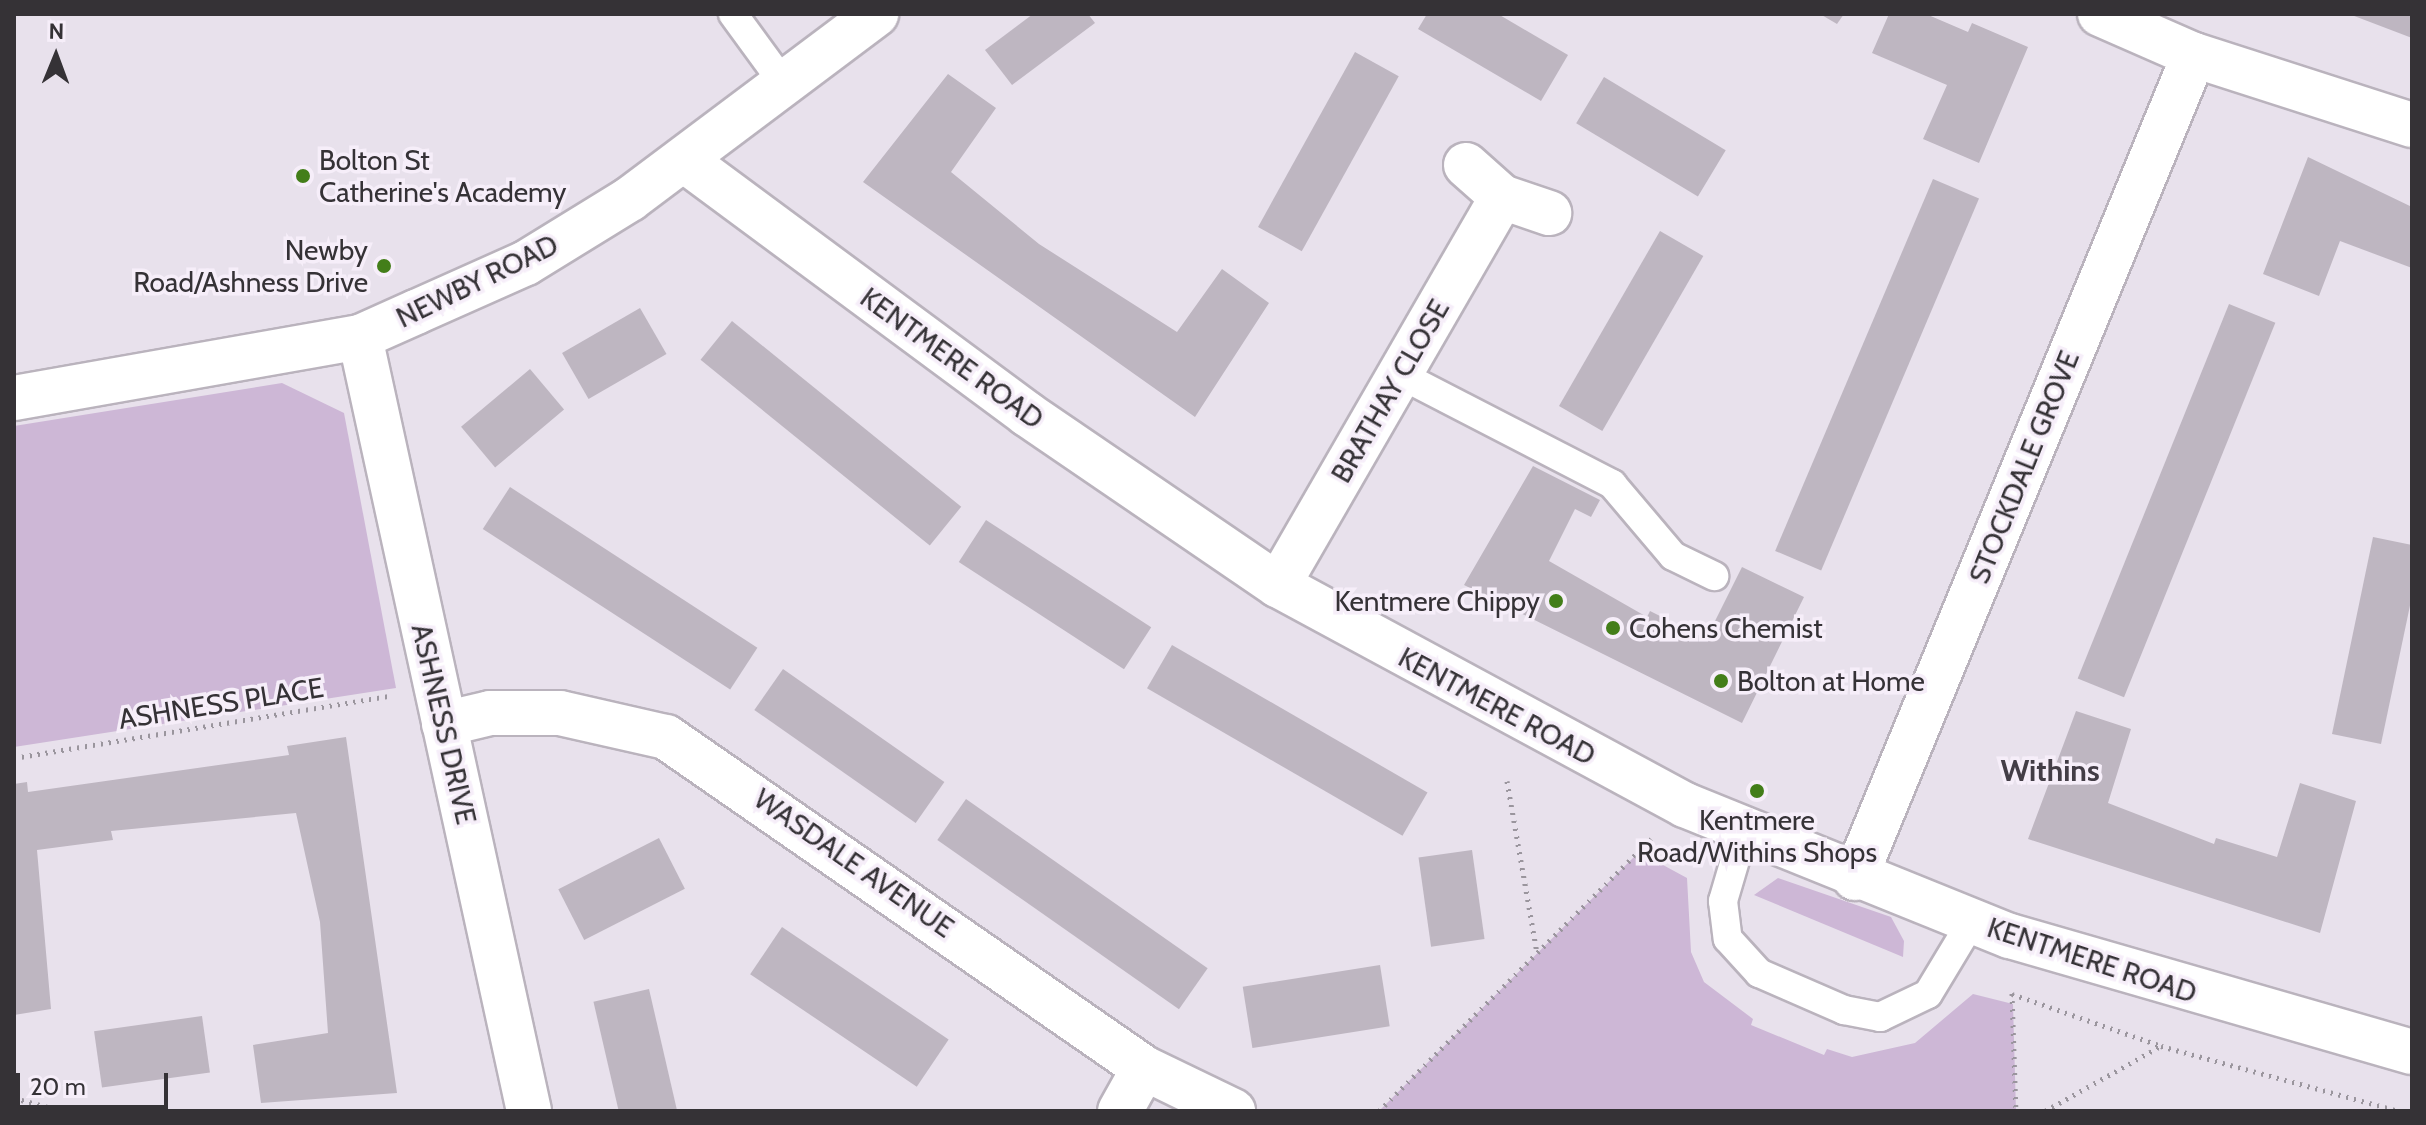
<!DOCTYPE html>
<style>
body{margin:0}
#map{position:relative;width:2426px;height:1125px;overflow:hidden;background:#e8e1ec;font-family:Cabin,sans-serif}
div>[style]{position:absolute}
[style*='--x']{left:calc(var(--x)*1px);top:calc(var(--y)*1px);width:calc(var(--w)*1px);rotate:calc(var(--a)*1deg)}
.green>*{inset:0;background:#cdb7d6}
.building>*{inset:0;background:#beb6c1;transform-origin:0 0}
.path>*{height:5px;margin-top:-2.5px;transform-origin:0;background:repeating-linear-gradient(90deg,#9a959d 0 2px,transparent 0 8px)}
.roads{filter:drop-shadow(2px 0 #bab3bd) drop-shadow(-2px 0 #bab3bd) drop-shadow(0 2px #bab3bd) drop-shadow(0 -2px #bab3bd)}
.lane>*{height:28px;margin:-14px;padding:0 14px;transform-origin:14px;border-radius:14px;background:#fff}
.street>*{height:44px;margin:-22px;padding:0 22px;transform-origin:22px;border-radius:22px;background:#fff}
.dots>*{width:22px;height:22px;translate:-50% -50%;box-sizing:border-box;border:4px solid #f6eef9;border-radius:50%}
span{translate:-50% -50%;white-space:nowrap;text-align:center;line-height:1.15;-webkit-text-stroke:7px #f6eef9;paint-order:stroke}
.poi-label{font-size:28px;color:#353236}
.left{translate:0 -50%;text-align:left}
.right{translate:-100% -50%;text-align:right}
.street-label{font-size:28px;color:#353236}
.neighbourhood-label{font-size:30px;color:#433d46;font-weight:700}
.frame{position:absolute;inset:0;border:16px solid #353236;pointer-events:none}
.north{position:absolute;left:16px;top:16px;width:80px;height:80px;-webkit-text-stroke:6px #f6eef9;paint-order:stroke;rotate:1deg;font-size:22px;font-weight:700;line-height:32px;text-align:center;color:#353236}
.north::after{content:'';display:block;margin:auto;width:28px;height:36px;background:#353236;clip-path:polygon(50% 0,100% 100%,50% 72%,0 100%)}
.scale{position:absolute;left:16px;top:1073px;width:152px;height:36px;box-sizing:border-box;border:4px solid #353236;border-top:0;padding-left:10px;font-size:24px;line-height:28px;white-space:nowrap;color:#353236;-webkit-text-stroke:6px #f6eef9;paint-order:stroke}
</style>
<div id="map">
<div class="green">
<i style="clip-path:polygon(282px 383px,344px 413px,396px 688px,14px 747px,14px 426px)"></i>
<i style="clip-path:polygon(1639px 852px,1687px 878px,1691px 952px,1704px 982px,1753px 1019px,1751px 1025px,1824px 1055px,1827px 1049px,1852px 1057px,1915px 1043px,1973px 994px,2013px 1004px,2016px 1111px,1379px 1111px)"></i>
<i style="clip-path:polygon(1778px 878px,1891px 917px,1904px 941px,1903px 957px,1754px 895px)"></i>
</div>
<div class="building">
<i style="clip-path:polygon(1033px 14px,1088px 14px,1095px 23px,1012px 85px,985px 50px)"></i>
<i style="clip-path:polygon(1427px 14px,1498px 14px,1568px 55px,1541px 101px,1418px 29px)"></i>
<i style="clip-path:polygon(1820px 14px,1844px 14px,1837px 24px)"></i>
<i style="clip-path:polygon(1889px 14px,1926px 14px,1968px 32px,1972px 23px,2028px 47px,1979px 163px,1923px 139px,1947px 85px,1872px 53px)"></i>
<i style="clip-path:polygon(2349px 14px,2412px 14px,2412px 38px)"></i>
<i style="left:1355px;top:52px;width:50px;height:200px;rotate:29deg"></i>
<i style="clip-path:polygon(948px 74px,996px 108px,951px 172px,1039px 244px,1177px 332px,1222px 269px,1269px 303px,1195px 417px,863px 182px)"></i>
<i style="left:1604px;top:77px;width:142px;height:54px;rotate:31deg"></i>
<i style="clip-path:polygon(2308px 157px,2412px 207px,2412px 268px,2340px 241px,2319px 296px,2263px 274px)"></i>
<i style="left:1933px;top:179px;width:50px;height:404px;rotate:23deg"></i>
<i style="left:1660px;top:231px;width:50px;height:202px;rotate:30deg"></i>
<i style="left:2229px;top:304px;width:50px;height:404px;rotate:22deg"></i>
<i style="left:640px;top:308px;width:53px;height:90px;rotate:60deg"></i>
<i style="left:732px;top:321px;width:295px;height:50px;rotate:39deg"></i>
<i style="left:530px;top:369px;width:53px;height:90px;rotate:50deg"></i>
<i style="clip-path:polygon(1533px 466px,1600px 500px,1591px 517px,1575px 509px,1549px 561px,1647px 617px,1650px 611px,1706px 639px,1742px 567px,1804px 597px,1742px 723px,1464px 585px)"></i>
<i style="left:510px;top:487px;width:295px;height:50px;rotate:33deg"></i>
<i style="left:986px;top:520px;width:197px;height:50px;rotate:33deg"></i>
<i style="clip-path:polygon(2373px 537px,2412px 545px,2412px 596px,2381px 744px,2332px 734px)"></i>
<i style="left:1172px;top:645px;width:295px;height:50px;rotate:30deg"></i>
<i style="left:783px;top:669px;width:197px;height:50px;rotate:35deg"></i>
<i style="clip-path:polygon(2076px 711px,2131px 729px,2108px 803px,2214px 844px,2216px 838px,2277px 857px,2300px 783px,2356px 801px,2320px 933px,2028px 839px)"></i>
<i style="clip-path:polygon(346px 737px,397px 1093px,261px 1103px,253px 1045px,328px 1033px,320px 922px,296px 813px,111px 831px,113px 840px,37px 850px,51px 1009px,14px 1015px,14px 784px,27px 782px,28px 792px,289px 755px,287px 746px)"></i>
<i style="left:966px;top:799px;width:295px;height:50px;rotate:35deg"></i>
<i style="left:659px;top:838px;width:57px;height:113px;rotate:63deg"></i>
<i style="left:1472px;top:850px;width:90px;height:54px;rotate:82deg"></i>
<i style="left:782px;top:927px;width:201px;height:57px;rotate:34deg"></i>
<i style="left:1380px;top:965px;width:62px;height:139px;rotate:81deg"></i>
<i style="left:649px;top:989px;width:125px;height:57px;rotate:77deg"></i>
<i style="left:202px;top:1016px;width:57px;height:109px;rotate:82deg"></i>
</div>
<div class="path">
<i style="--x:14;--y:758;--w:379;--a:-9.4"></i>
<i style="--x:1507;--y:781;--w:175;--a:80.1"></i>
<i style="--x:2012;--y:993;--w:118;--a:88.1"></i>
<i style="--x:2012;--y:994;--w:158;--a:19.2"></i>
<i style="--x:2161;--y:1046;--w:246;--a:15.3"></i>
<i style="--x:14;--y:1098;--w:51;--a:14.9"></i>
<i style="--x:1379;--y:1111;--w:385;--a:-45"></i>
<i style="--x:2045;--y:1111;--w:131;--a:-29.3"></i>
</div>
<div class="roads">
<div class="lane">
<i style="--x:733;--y:14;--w:87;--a:53.9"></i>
<i style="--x:1399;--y:374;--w:240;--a:27.3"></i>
<i style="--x:1612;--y:484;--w:94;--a:49.7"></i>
<i style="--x:1673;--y:556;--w:46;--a:26"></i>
<i style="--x:1743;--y:833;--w:71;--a:106.4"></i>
<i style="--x:1723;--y:901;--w:38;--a:83"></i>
<i style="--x:1728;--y:939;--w:46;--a:47.6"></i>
<i style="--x:1759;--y:973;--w:93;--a:23.5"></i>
<i style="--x:1844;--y:1010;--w:37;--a:11"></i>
<i style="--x:1880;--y:1017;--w:53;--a:-25.6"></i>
<i style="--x:1928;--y:994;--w:85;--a:-58.9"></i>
</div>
<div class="street">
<i style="--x:2100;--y:14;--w:103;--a:23.6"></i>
<i style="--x:2194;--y:55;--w:229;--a:17.8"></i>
<i style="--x:684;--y:160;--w:427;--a:36.5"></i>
<i style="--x:1027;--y:414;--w:304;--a:34.3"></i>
<i style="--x:1278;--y:585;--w:463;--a:28.4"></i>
<i style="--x:1685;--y:805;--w:350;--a:22"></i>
<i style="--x:2010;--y:936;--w:418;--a:16.1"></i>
<i style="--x:1466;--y:165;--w:48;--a:41.6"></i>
<i style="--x:1502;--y:197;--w:50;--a:18.8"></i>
<i style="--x:360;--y:337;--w:792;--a:77.68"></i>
<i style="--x:14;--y:398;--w:351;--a:-10"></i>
<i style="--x:360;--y:337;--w:61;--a:-24.1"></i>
<i style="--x:416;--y:312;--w:120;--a:-24"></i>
<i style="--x:526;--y:263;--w:122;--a:-31.6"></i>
<i style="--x:630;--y:199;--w:308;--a:-36.9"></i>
<i style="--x:1278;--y:585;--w:448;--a:-60"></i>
<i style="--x:444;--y:724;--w:47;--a:-13.4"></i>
<i style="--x:490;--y:713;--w:70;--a:0"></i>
<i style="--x:560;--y:713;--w:109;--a:12.8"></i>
<i style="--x:666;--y:737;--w:581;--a:34.7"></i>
<i style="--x:1144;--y:1068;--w:99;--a:25.8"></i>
<i style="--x:1855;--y:878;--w:890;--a:-67.61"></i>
<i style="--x:1120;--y:1111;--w:49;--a:-60.8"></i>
</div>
</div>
<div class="dots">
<i style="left:303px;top:176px;background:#437e19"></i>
<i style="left:384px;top:266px;background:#437e19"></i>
<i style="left:1556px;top:601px;background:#437e19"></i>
<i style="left:1613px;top:628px;background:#437e19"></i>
<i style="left:1721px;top:681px;background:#437e19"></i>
<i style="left:1757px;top:791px;background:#437e19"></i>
</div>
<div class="poi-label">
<span class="left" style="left:319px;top:176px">Bolton St<br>Catherine's Academy</span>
<span class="right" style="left:368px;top:266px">Newby<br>Road/Ashness Drive</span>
<span class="right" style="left:1540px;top:601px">Kentmere Chippy</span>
<span class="left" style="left:1629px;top:628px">Cohens Chemist</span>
<span class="left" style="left:1737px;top:681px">Bolton at Home</span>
<span style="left:1757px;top:836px">Kentmere<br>Road/Withins Shops</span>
</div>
<div class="street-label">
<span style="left:477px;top:281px;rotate:-26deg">NEWBY ROAD</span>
<span style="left:952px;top:358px;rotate:36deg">KENTMERE ROAD</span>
<span style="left:1390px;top:391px;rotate:-60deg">BRATHAY CLOSE</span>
<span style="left:2024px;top:467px;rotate:-68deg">STOCKDALE GROVE</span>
<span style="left:221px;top:703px;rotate:-9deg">ASHNESS PLACE</span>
<span style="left:1497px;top:706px;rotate:28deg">KENTMERE ROAD</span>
<span style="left:444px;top:724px;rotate:77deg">ASHNESS DRIVE</span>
<span style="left:854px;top:863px;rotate:35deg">WASDALE AVENUE</span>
<span style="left:2092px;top:960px;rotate:18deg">KENTMERE ROAD</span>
</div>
<div class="neighbourhood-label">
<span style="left:2050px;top:771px">Withins</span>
</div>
<div class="frame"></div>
<div class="north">N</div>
<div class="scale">20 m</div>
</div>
